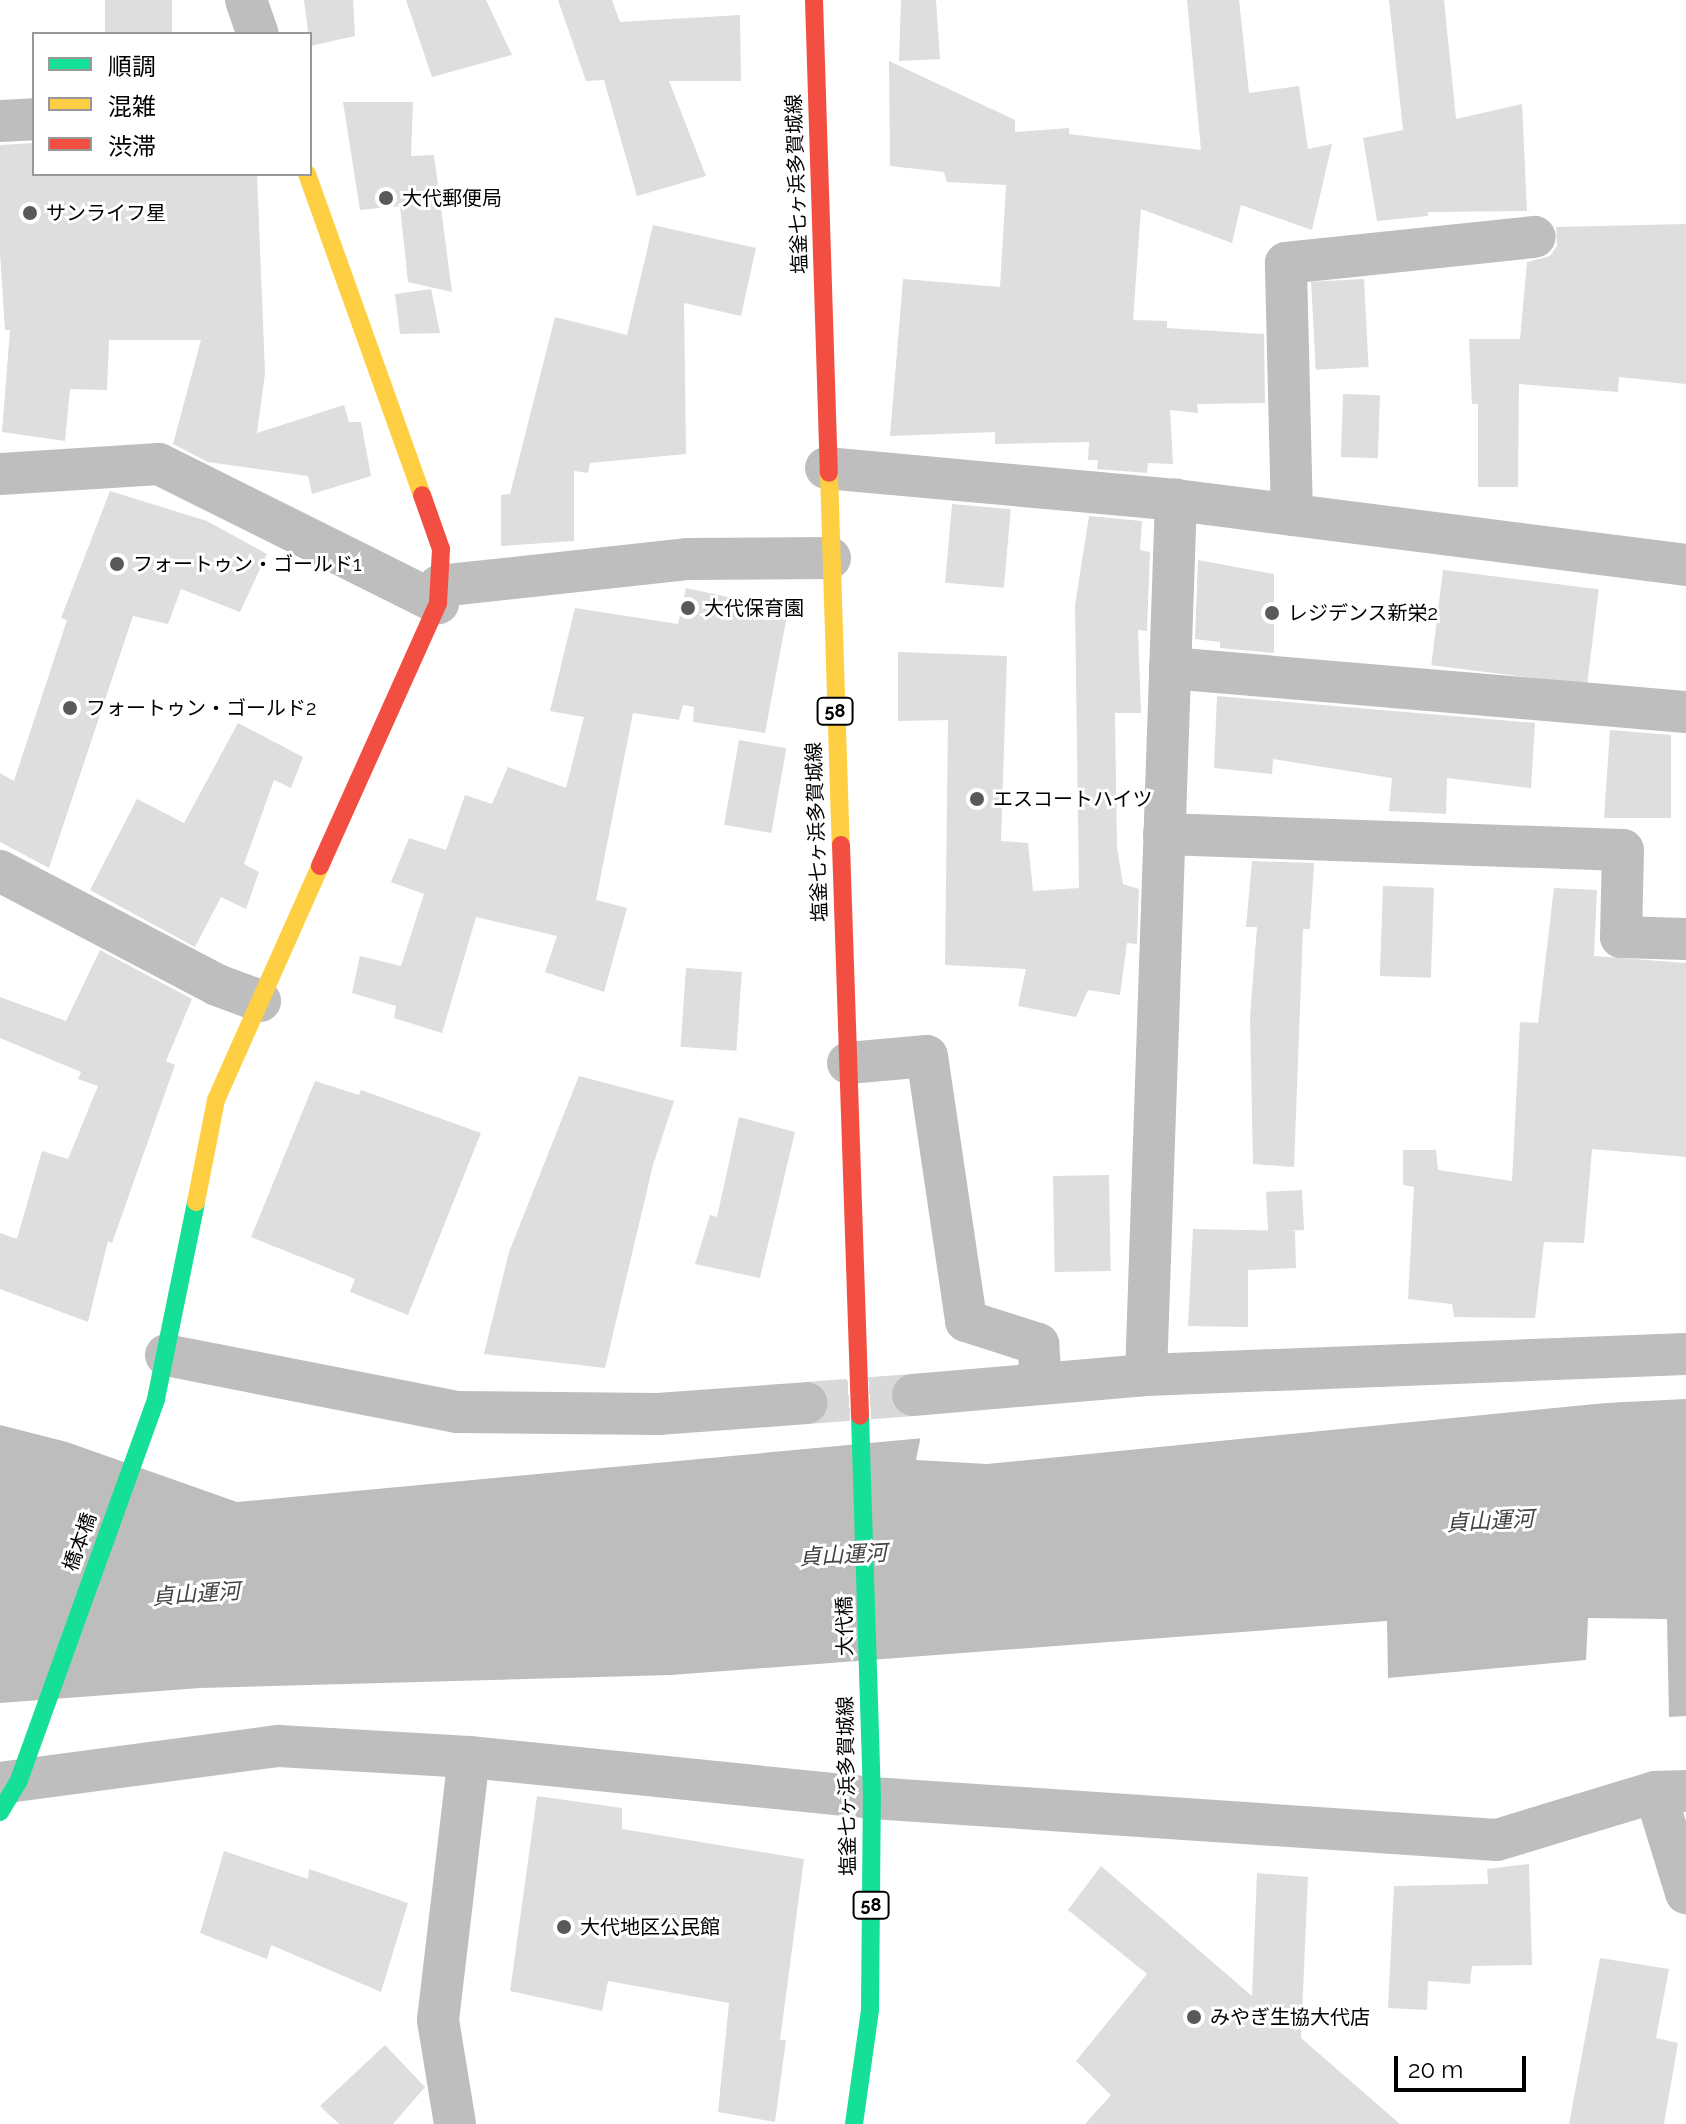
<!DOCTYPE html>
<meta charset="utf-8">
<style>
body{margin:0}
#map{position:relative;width:1686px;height:2124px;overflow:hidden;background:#fff;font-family:Raleway,"Noto Sans JP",sans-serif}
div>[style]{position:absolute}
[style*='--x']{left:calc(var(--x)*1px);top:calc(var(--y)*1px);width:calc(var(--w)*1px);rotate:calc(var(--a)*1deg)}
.water>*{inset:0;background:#bdbdbd}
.pier>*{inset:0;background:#fff}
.building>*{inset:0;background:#dedede;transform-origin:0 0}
.street-tunnel>*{height:42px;margin-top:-21px;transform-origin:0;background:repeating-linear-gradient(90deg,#d9d9d9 0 42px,transparent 0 63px)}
.street>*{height:42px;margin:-21px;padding:0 21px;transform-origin:21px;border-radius:21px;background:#bebebe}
.fast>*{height:18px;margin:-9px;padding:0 9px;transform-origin:9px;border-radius:9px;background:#16e098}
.slow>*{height:18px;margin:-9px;padding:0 9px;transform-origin:9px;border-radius:9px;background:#ffcf43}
.jam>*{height:18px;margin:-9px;padding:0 9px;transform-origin:9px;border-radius:9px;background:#f24e42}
.dots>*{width:22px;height:22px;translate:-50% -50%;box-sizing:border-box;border:4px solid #fff;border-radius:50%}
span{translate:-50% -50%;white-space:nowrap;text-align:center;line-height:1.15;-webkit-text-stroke:6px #fff;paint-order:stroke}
.shield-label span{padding:2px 6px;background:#fff;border:2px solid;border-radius:6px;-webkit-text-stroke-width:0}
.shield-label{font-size:18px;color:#000;font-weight:700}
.street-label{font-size:20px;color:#000}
.poi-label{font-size:20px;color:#000}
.left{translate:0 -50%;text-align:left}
.water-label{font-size:22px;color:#424242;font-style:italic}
.legend{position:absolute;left:32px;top:32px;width:280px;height:144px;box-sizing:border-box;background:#fff;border:2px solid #999;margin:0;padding:10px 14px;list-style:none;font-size:24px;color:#000}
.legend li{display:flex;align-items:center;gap:16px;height:40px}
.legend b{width:40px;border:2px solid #999}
.scale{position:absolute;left:1394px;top:2056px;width:132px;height:36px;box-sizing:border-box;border:4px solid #000;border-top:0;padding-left:10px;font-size:24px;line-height:28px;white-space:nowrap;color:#000;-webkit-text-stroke:6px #fff;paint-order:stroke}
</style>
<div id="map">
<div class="water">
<i style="clip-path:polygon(1686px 1399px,1686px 1716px,1669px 1717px,1667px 1619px,1588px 1618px,1586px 1660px,1388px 1678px,1387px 1621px,671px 1675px,200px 1688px,0 1703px,0 1425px,67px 1442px,237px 1502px,967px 1434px)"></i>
</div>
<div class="pier">
<i style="clip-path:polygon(1686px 1395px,987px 1464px,916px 1460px,921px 1435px,967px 1430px)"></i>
</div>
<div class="building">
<i style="left:105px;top:0;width:67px;height:34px"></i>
<i style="clip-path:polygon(304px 0,353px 0,355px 36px,310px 46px)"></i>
<i style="clip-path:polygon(406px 0,486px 0,512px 55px,432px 77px)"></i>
<i style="clip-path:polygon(558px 0,612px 0,620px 22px,740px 15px,741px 81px,669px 81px,706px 176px,637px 196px,604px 80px,586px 81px)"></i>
<i style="clip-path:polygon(901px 0,936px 0,940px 59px,899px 61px)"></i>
<i style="clip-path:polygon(1187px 0,1239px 0,1249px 93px,1299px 86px,1308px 149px,1332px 144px,1312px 230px,1241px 205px,1232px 243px,1141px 209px,1133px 320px,1167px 321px,1167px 328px,1264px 334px,1265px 403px,1197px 404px,1198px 413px,1170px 410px,1173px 464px,1148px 463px,1147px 473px,1097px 469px,1098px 460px,1088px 460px,1089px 442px,995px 444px,995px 432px,890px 436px,903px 279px,1000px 287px,1006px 185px,947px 182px,944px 172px,890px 166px,889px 61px,1015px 120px,1015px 132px,1069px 128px,1069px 134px,1201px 150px)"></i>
<i style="clip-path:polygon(1389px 0,1444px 0,1456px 119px,1522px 104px,1527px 211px,1428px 212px,1428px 216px,1377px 221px,1363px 138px,1403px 130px)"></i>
<i style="clip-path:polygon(343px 102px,413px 102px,411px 156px,434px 155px,452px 292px,408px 282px,400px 206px,360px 210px)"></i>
<i style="clip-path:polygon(34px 143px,34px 174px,257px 174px,265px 373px,257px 433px,344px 405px,349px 422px,361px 422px,371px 476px,312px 494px,308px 476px,208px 462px,173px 444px,201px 340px,109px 340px,107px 390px,70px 389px,65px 441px,2px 432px,10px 330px,5px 330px,0 253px,0 145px)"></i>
<i style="clip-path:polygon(1686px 224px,1686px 384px,1619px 377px,1618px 392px,1519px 384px,1518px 487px,1478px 487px,1478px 404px,1472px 404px,1469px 339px,1520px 339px,1527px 262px,1550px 256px,1557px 246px,1556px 227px)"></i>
<i style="clip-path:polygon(653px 225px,756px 248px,741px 316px,684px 303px,686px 454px,590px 463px,588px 473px,574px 471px,574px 541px,501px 546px,501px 495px,510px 494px,555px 317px,627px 335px)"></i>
<i style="left:1364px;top:279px;width:88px;height:53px;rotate:87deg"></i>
<i style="clip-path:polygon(431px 289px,440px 333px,400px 334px,395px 294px)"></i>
<i style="left:1343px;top:394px;width:37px;height:63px;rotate:2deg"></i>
<i style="clip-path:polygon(110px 491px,207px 521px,267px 554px,240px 612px,181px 589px,168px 624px,133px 616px,49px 868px,0 842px,0 773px,14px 781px,67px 620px,61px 618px)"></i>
<i style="left:952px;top:504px;width:59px;height:79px;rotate:5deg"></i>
<i style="clip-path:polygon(1089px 516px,1142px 521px,1140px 550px,1150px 552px,1147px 631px,1138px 630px,1141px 713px,1115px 713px,1117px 848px,1123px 884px,1139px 889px,1137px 944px,1127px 943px,1120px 995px,1088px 990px,1076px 1017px,1018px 1006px,1026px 969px,945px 965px,948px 720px,898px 721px,898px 652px,1007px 656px,1001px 841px,1028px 843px,1033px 891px,1079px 888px,1075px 605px)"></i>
<i style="clip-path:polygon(1198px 560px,1274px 574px,1274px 653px,1220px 648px,1220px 642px,1195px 639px)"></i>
<i style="left:1443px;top:570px;width:157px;height:96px;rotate:7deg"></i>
<i style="clip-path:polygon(686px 588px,788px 610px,765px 733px,693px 722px,694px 707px,683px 705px,679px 720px,633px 713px,596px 900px,627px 908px,604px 992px,545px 972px,557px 936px,476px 917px,442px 1033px,394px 1018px,396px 1006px,352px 993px,360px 956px,401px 966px,424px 894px,391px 882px,409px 838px,446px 850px,465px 795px,492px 804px,508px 767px,566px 788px,584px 717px,550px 711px,575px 608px,678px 624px)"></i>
<i style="clip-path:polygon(1217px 696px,1535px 723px,1531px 788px,1447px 778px,1446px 814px,1389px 811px,1392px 778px,1273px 759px,1272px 774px,1214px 768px)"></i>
<i style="clip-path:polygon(238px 723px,303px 757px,291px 788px,274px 780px,244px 864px,259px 872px,246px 909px,221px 897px,195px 947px,90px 890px,137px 799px,184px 823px)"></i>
<i style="clip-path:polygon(1610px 730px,1671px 735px,1671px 818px,1604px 818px)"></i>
<i style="left:739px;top:740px;width:48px;height:86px;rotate:10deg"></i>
<i style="clip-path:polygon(1252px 861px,1314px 863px,1310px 929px,1303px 929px,1294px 1167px,1253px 1164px,1250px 1017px,1257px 927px,1246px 927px)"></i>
<i style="left:1383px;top:886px;width:51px;height:90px;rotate:2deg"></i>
<i style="clip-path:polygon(1554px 888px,1597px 890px,1594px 956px,1686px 963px,1686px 1157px,1592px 1149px,1584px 1243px,1544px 1242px,1535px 1318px,1454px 1317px,1452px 1304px,1408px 1299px,1414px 1187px,1403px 1185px,1403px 1150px,1436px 1150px,1438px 1170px,1512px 1181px,1520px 1022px,1538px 1023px)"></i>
<i style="clip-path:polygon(100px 950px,192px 999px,166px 1061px,175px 1065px,112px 1243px,108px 1241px,88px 1322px,0 1289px,0 1233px,17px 1239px,42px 1151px,68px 1159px,98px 1086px,78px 1079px,81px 1072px,0 1038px,0 997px,66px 1021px)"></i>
<i style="left:686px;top:968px;width:56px;height:79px;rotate:4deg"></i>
<i style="clip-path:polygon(579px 1076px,674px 1101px,653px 1165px,605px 1368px,484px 1354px,509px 1252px)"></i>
<i style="clip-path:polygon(315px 1081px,359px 1095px,361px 1090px,481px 1133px,408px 1315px,350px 1292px,355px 1279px,251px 1237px)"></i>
<i style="clip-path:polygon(739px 1117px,795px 1132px,760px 1278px,695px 1264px,710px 1215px,717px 1217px)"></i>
<i style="left:1109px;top:1175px;width:96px;height:56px;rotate:89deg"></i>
<i style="left:1302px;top:1190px;width:40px;height:36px;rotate:87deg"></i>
<i style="clip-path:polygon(1193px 1229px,1295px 1231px,1296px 1268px,1248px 1270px,1248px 1327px,1188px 1326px)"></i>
<i style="clip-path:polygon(537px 1796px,622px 1808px,622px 1829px,804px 1859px,780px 2040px,786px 2040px,775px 2122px,718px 2112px,729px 2003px,608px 1981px,602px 2011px,510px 1991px)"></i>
<i style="clip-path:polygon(224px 1851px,308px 1879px,309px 1869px,408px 1903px,381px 1992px,271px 1945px,267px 1959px,200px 1933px)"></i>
<i style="clip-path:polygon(1529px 1864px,1532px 1965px,1472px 1966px,1470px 1984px,1428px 1981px,1427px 2010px,1388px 2008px,1394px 1886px,1488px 1884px,1487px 1869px)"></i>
<i style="clip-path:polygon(1101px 1866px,1252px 1996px,1257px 1873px,1308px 1877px,1301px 2038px,1400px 2124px,1085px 2124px,1111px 2095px,1076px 2061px,1147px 1974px,1068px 1910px)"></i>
<i style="clip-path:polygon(1600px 1958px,1669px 1969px,1656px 2038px,1678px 2043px,1664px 2124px,1569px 2124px)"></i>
<i style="clip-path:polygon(385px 2045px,425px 2087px,393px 2124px,339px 2124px,320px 2106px)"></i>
</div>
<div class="street-tunnel">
<i style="--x:807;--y:1403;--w:106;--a:-4.3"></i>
</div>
<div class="street">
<i style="--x:246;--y:0;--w:36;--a:71"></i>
<i style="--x:0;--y:121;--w:34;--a:-3"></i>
<i style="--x:826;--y:468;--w:351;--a:5.2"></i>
<i style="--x:1176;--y:500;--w:514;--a:7.26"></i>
<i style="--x:0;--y:474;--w:159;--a:-3.6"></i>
<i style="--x:159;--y:464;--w:312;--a:26.5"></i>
<i style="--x:1292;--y:515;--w:252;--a:-91.4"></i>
<i style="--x:1286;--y:263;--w:250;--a:-6"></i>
<i style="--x:439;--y:586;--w:249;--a:-6.2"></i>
<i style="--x:687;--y:559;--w:143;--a:-0.4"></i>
<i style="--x:1170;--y:668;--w:518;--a:4.87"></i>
<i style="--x:1164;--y:834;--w:459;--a:2"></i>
<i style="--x:1623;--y:850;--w:87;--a:91.3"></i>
<i style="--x:1621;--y:937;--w:65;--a:1.8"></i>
<i style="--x:0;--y:871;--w:245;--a:27.7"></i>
<i style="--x:217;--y:985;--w:46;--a:20.4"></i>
<i style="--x:848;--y:1063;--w:79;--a:-5.1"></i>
<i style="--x:927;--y:1056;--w:268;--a:81.6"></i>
<i style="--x:966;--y:1321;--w:76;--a:17.7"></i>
<i style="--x:1038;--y:1344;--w:38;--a:85"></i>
<i style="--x:166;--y:1355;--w:297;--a:11.1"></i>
<i style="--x:457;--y:1412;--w:201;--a:0.6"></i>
<i style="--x:658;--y:1414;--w:149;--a:-4.2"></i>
<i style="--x:1146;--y:1375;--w:876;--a:-88.04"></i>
<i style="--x:913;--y:1395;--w:234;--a:-4.9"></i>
<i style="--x:1146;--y:1375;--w:540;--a:-2.23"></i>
<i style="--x:0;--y:1783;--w:281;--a:-7.6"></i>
<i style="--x:279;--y:1746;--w:190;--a:3.3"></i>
<i style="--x:469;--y:1757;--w:405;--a:5.8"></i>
<i style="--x:872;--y:1798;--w:626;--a:3.84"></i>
<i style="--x:1497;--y:1840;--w:165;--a:-16.9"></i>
<i style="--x:1655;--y:1792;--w:31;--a:-2"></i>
<i style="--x:1655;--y:1792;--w:106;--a:72.9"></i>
<i style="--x:455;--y:2124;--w:105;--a:-99.3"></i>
<i style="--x:438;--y:2020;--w:265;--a:-83.3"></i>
</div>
<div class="fast">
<i style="--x:0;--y:1812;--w:37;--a:-59"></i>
<i style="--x:19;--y:1780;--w:405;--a:-70.2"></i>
<i style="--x:156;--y:1399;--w:201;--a:-78.5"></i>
<i style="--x:854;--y:2124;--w:115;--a:-82"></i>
<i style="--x:870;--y:2010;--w:212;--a:-89.5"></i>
<i style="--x:872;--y:1798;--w:382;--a:-91.8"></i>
</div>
<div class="slow">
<i style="--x:307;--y:174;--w:341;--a:70.3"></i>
<i style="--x:829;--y:473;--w:372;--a:88.2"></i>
<i style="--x:196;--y:1202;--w:104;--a:-78.9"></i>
<i style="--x:216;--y:1100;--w:256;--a:-66"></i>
</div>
<div class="jam">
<i style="--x:814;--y:0;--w:473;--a:88.2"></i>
<i style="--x:841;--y:845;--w:571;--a:88.09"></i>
<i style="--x:320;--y:866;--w:288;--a:-65.8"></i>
<i style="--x:438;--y:603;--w:54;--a:-86.8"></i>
<i style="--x:441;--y:549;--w:57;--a:-109.4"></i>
</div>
<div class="dots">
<i style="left:386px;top:198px;background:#595959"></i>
<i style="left:30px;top:213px;background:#595959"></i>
<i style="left:117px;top:564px;background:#595959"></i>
<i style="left:688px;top:608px;background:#595959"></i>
<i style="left:1272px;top:613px;background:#595959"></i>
<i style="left:70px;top:708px;background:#595959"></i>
<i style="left:977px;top:799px;background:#595959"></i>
<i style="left:564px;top:1927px;background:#595959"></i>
<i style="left:1194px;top:2017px;background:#595959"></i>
</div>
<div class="shield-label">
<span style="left:835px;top:711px">58</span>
<span style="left:871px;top:1905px">58</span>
</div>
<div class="street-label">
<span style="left:797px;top:184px;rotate:-92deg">塩釜七ヶ浜多賀城線</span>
<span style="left:817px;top:832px;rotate:-92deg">塩釜七ヶ浜多賀城線</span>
<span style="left:80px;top:1542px;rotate:-70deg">橋本橋</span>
<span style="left:845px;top:1626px;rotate:-91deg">大代橋</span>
<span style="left:847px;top:1786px;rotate:-91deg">塩釜七ヶ浜多賀城線</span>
</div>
<div class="poi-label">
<span class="left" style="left:402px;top:198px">大代郵便局</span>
<span class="left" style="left:46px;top:213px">サンライフ星</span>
<span class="left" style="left:133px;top:564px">フォートゥン・ゴールド1</span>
<span class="left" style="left:704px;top:608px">大代保育園</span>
<span class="left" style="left:1288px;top:613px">レジデンス新栄2</span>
<span class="left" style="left:86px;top:708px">フォートゥン・ゴールド2</span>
<span class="left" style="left:993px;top:799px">エスコートハイツ</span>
<span class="left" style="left:580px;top:1927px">大代地区公民館</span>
<span class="left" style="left:1210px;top:2017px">みやぎ生協大代店</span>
</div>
<div class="water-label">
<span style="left:1490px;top:1521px;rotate:-3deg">貞山運河</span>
<span style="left:843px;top:1555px;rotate:-3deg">貞山運河</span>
<span style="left:196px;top:1594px;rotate:-4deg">貞山運河</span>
</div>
<ul class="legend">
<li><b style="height:10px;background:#16e098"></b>順調</li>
<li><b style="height:10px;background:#ffcf43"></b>混雑</li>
<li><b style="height:10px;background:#f24e42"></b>渋滞</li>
</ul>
<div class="scale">20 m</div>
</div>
